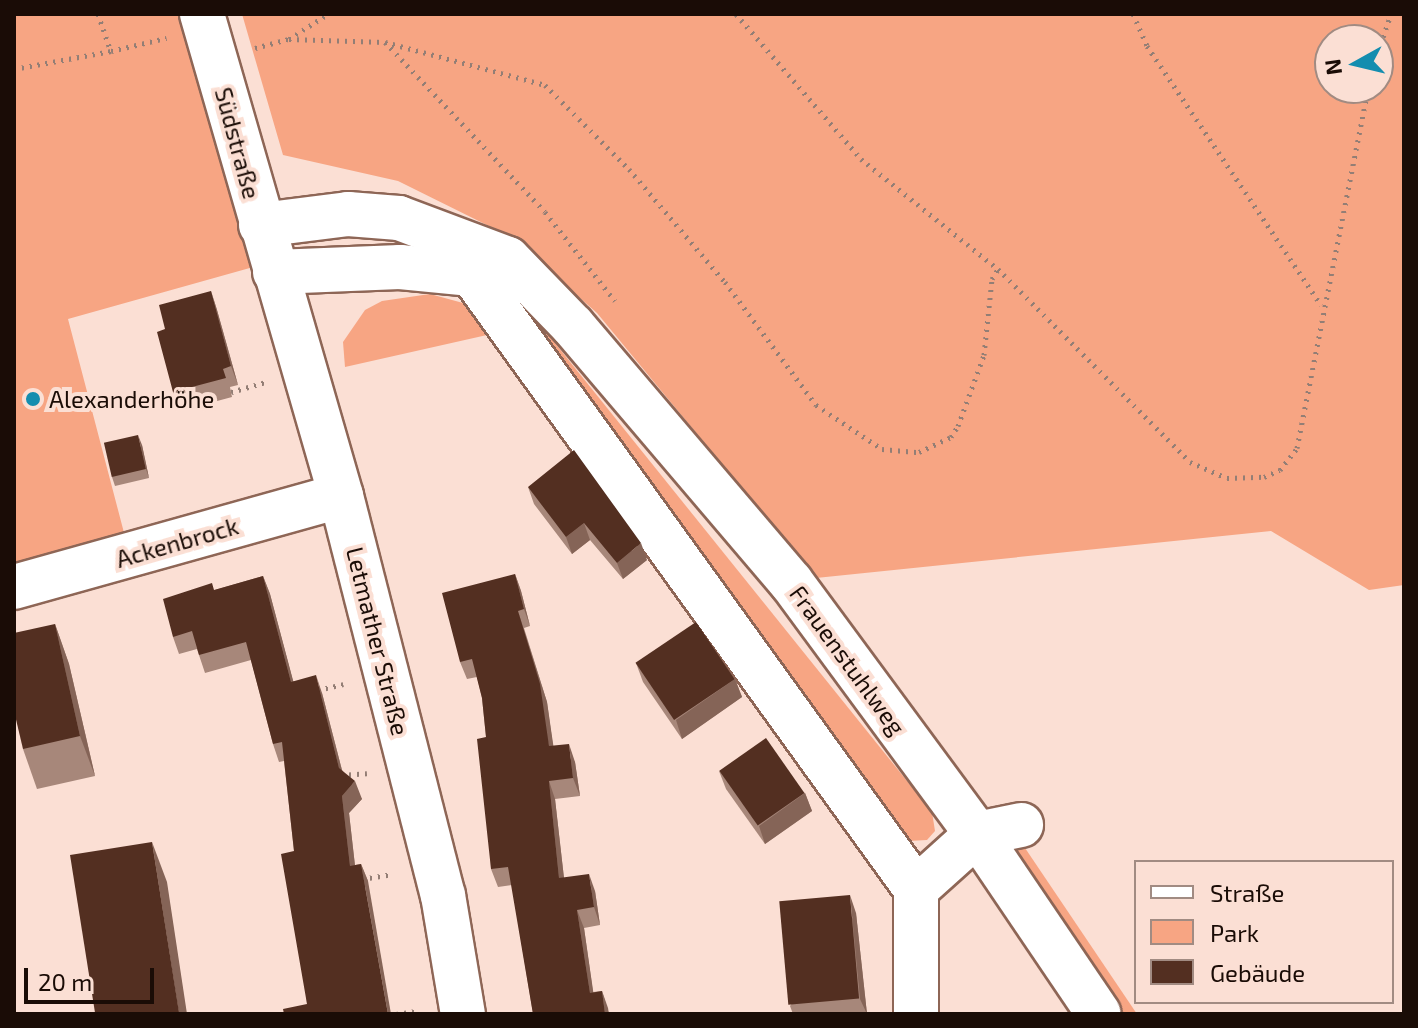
<!DOCTYPE html>
<meta charset="utf-8">
<style>
body{margin:0}
#map{position:relative;width:1418px;height:1028px;overflow:hidden;background:#fbdfd4;font-family:"Exo 2",sans-serif}
div>[style]{position:absolute}
[style*='--x']{left:calc(var(--x)*1px);top:calc(var(--y)*1px);width:calc(var(--w)*1px);rotate:calc(var(--a)*1deg)}
.green>*{inset:0;background:#f7a583;transform-origin:0 0}
.path>*{height:5px;margin-top:-2.5px;transform-origin:0;background:repeating-linear-gradient(90deg,#937e75 0 2px,transparent 0 8px)}
.roads{filter:drop-shadow(2px 0 #8e6656) drop-shadow(-2px 0 #8e6656) drop-shadow(0 2px #8e6656) drop-shadow(0 -2px #8e6656)}
.minor>*{height:44px;margin:-22px;padding:0 22px;transform-origin:22px;border-radius:22px;background:#fff}
.wall>*{inset:0;background:#a7877a}
.shaded-wall>*{inset:0;background:#856457}
.building>*{inset:0;background:#532f21;transform-origin:0 0}
.dots>*{width:22px;height:22px;translate:-50% -50%;box-sizing:border-box;border:4px solid #fbdfd4;border-radius:50%}
span{translate:-50% -50%;white-space:nowrap;text-align:center;line-height:1.15;-webkit-text-stroke:8px #fbdfd4;paint-order:stroke}
.street-label{font-size:24px;color:#1a0c06}
.poi-label{font-size:24px;color:#1a0c06}
.left{translate:0 -50%;text-align:left}
.frame{position:absolute;inset:0;border:16px solid #1a0c06;pointer-events:none}
.legend{position:absolute;left:1134px;top:860px;width:260px;height:144px;box-sizing:border-box;background:#fbdfd4;border:2px solid #a18b82;margin:0;padding:10px 14px;list-style:none;font-size:24px;color:#1a0c06}
.legend li{display:flex;align-items:center;gap:16px;height:40px}
.legend b{width:40px;border:2px solid #a18b82}
.north{position:absolute;left:1314px;top:24px;width:80px;height:80px;box-sizing:border-box;background:#fbdfd4;border:2px solid #a18b82;border-radius:50%;rotate:262deg;font-size:22px;font-weight:700;line-height:32px;text-align:center;color:#1a0c06}
.north::after{content:'';display:block;margin:auto;width:28px;height:36px;background:#148daf;clip-path:polygon(50% 0,100% 100%,50% 72%,0 100%)}
.scale{position:absolute;left:24px;top:968px;width:130px;height:36px;box-sizing:border-box;border:4px solid #1a0c06;border-top:0;padding-left:10px;font-size:24px;line-height:28px;white-space:nowrap;color:#1a0c06;-webkit-text-stroke:6px #fbdfd4;paint-order:stroke}
</style>
<div id="map">
<div class="green">
<i style="clip-path:polygon(14px 14px,197px 14px,268px 263px,68px 319px,128px 548px,14px 579px)"></i>
<i style="clip-path:polygon(evenodd,242px 14px,1404px 14px,1404px 585px,1369px 590px,1271px 531px,816px 578px,597px 313px,511px 237px,398px 181px,283px 155px,242px 14px,1330px 40px,1378px 40px,1378px 88px,1330px 88px,1330px 40px)"></i>
<i style="clip-path:polygon(430px 294px,463px 303px,487px 335px,345px 367px,343px 342px,365px 310px,382px 301px)"></i>
<i style="clip-path:polygon(528px 316px,538px 322px,932px 812px,935px 831px,927px 840px,908px 841px)"></i>
<i style="left:1023px;top:845px;width:205px;height:14px;rotate:56deg"></i>
</div>
<div class="path">
<i style="--x:98;--y:14;--w:39;--a:71"></i>
<i style="--x:111;--y:51;--w:57;--a:-13.3"></i>
<i style="--x:736;--y:14;--w:191;--a:49.2"></i>
<i style="--x:861;--y:159;--w:176;--a:38.8"></i>
<i style="--x:1133;--y:14;--w:35;--a:66"></i>
<i style="--x:1147;--y:46;--w:312;--a:56.1"></i>
<i style="--x:289;--y:39;--w:96;--a:1.8"></i>
<i style="--x:385;--y:42;--w:166;--a:15"></i>
<i style="--x:545;--y:85;--w:119;--a:45"></i>
<i style="--x:629;--y:169;--w:148;--a:49.7"></i>
<i style="--x:725;--y:282;--w:153;--a:53.5"></i>
<i style="--x:816;--y:405;--w:79;--a:33.7"></i>
<i style="--x:882;--y:449;--w:37;--a:5"></i>
<i style="--x:919;--y:452;--w:35;--a:-25"></i>
<i style="--x:951;--y:437;--w:13;--a:-58"></i>
<i style="--x:958;--y:426;--w:76;--a:-69.9"></i>
<i style="--x:984;--y:355;--w:76;--a:-84"></i>
<i style="--x:992;--y:279;--w:12;--a:-59"></i>
<i style="--x:998;--y:269;--w:272;--a:45.1"></i>
<i style="--x:1190;--y:462;--w:40;--a:23.4"></i>
<i style="--x:1227;--y:478;--w:37;--a:-2"></i>
<i style="--x:1264;--y:477;--w:17;--a:-24"></i>
<i style="--x:1280;--y:470;--w:28;--a:-52"></i>
<i style="--x:1297;--y:448;--w:367;--a:-78.8"></i>
<i style="--x:385;--y:42;--w:233;--a:46.7"></i>
<i style="--x:545;--y:212;--w:113;--a:51.8"></i>
<i style="--x:255;--y:48;--w:35;--a:-15"></i>
<i style="--x:289;--y:39;--w:46;--a:-32.7"></i>
<i style="--x:1378;--y:52;--w:40;--a:-71.1"></i>
<i style="--x:14;--y:69;--w:99;--a:-10.5"></i>
<i style="--x:231;--y:392;--w:35;--a:-16"></i>
<i style="--x:318;--y:690;--w:26;--a:-13"></i>
<i style="--x:341;--y:775;--w:26;--a:-4"></i>
<i style="--x:362;--y:879;--w:30;--a:-9"></i>
<i style="--x:396;--y:1014;--w:21;--a:-8"></i>
</div>
<div class="roads">
<div class="minor">
<i style="--x:202;--y:14;--w:502;--a:73.91"></i>
<i style="--x:341;--y:496;--w:412;--a:75.7"></i>
<i style="--x:443;--y:895;--w:121;--a:80.5"></i>
<i style="--x:261;--y:225;--w:88;--a:-7.2"></i>
<i style="--x:348;--y:214;--w:51;--a:4.5"></i>
<i style="--x:399;--y:218;--w:116;--a:20.6"></i>
<i style="--x:508;--y:259;--w:93;--a:45.9"></i>
<i style="--x:573;--y:326;--w:336;--a:49.6"></i>
<i style="--x:791;--y:582;--w:313;--a:53.6"></i>
<i style="--x:977;--y:834;--w:217;--a:55.9"></i>
<i style="--x:275;--y:272;--w:125;--a:-2.3"></i>
<i style="--x:400;--y:267;--w:72;--a:5.6"></i>
<i style="--x:472;--y:274;--w:27;--a:27"></i>
<i style="--x:472;--y:274;--w:759;--a:54.17"></i>
<i style="--x:14;--y:587;--w:339;--a:-15.6"></i>
<i style="--x:916;--y:1014;--w:125;--a:-90"></i>
<i style="--x:916;--y:889;--w:82;--a:-42"></i>
<i style="--x:977;--y:834;--w:45;--a:-11.6"></i>
</div>
</div>
<div class="wall">
<i style="clip-path:polygon(211px 291px,217px 310px,238px 385px,230px 387px,232px 397px,180px 411px,173px 392px,165px 329px)"></i>
<i style="clip-path:polygon(142px 445px,149px 478px,115px 486px,112px 477px)"></i>
<i style="clip-path:polygon(528px 487px,647px 560px,623px 579px,590px 540px,572px 554px,534px 504px)"></i>
<i style="clip-path:polygon(515px 574px,521px 591px,530px 626px,524px 628px,547px 702px,553px 746px,575px 762px,580px 796px,555px 799px,564px 878px,595px 891px,600px 925px,584px 928px,593px 992px,602px 991px,609px 1014px,533px 1014px,512px 885px,498px 887px,491px 869px,486px 737px,482px 698px,477px 677px,467px 679px,460px 662px)"></i>
<i style="clip-path:polygon(263px 576px,270px 594px,293px 681px,322px 693px,342px 770px,362px 799px,349px 813px,355px 865px,361px 864px,368px 881px,307px 1004px,294px 851px,284px 761px,279px 762px,273px 744px,251px 660px,205px 673px,197px 649px,179px 654px,173px 637px,215px 590px)"></i>
<i style="clip-path:polygon(55px 624px,69px 664px,95px 776px,37px 789px,23px 749px)"></i>
<i style="clip-path:polygon(636px 663px,735px 679px,742px 697px,682px 739px,643px 682px)"></i>
<i style="clip-path:polygon(719px 771px,805px 793px,812px 811px,765px 844px,726px 789px)"></i>
<i style="clip-path:polygon(856px 913px,867px 1014px,793px 1014px,790px 1006px)"></i>
</div>
<div class="shaded-wall">
<i style="clip-path:polygon(211px 291px,217px 310px,238px 385px,231px 366px)"></i>
<i style="clip-path:polygon(138px 435px,142px 445px,149px 478px,146px 469px)"></i>
<i style="clip-path:polygon(584px 523px,590px 540px,572px 554px,566px 537px)"></i>
<i style="clip-path:polygon(641px 543px,647px 560px,623px 579px,617px 563px)"></i>
<i style="clip-path:polygon(515px 574px,521px 591px,530px 626px,524px 609px)"></i>
<i style="clip-path:polygon(263px 576px,270px 594px,298px 699px,291px 682px)"></i>
<i style="clip-path:polygon(518px 611px,547px 702px,556px 764px,549px 746px)"></i>
<i style="clip-path:polygon(55px 624px,69px 664px,95px 776px,80px 736px)"></i>
<i style="clip-path:polygon(316px 675px,322px 693px,346px 786px,339px 768px)"></i>
<i style="clip-path:polygon(735px 679px,742px 697px,682px 739px,676px 720px)"></i>
<i style="clip-path:polygon(569px 744px,575px 762px,580px 796px,573px 778px)"></i>
<i style="clip-path:polygon(355px 781px,362px 799px,349px 813px,357px 884px,350px 866px,342px 796px)"></i>
<i style="clip-path:polygon(549px 781px,555px 799px,566px 896px,559px 878px)"></i>
<i style="clip-path:polygon(805px 793px,812px 811px,765px 844px,759px 826px)"></i>
<i style="clip-path:polygon(152px 842px,167px 882px,187px 1014px,179px 1014px)"></i>
<i style="clip-path:polygon(361px 864px,368px 881px,391px 1014px,388px 1014px)"></i>
<i style="clip-path:polygon(589px 874px,595px 891px,600px 925px,594px 907px)"></i>
<i style="clip-path:polygon(850px 895px,856px 913px,867px 1014px,860px 999px)"></i>
<i style="clip-path:polygon(577px 910px,584px 928px,596px 1011px,590px 993px)"></i>
<i style="clip-path:polygon(602px 991px,608px 1008px,609px 1014px,605px 1014px)"></i>
</div>
<div class="building">
<i style="clip-path:polygon(211px 291px,231px 366px,223px 369px,226px 378px,173px 392px,157px 332px,165px 329px,159px 305px)"></i>
<i style="left:138px;top:435px;width:35px;height:35px;rotate:77deg"></i>
<i style="clip-path:polygon(574px 450px,641px 543px,617px 563px,584px 523px,566px 537px,528px 487px)"></i>
<i style="clip-path:polygon(515px 574px,524px 609px,518px 611px,540px 684px,549px 746px,569px 744px,573px 778px,549px 781px,559px 878px,589px 874px,594px 907px,577px 910px,590px 993px,602px 991px,605px 1014px,533px 1014px,508px 867px,491px 869px,477px 739px,486px 737px,482px 698px,472px 659px,460px 662px,442px 593px)"></i>
<i style="clip-path:polygon(263px 576px,291px 682px,316px 675px,339px 768px,355px 781px,342px 796px,350px 866px,361px 864px,388px 1014px,284px 1014px,283px 1009px,307px 1004px,281px 854px,294px 851px,282px 742px,273px 744px,246px 642px,199px 655px,192px 631px,173px 637px,163px 599px,212px 583px,214px 590px)"></i>
<i style="left:696px;top:622px;width:69px;height:73px;rotate:56deg"></i>
<i style="clip-path:polygon(55px 624px,80px 736px,23px 749px,14px 711px,14px 633px)"></i>
<i style="left:766px;top:738px;width:67px;height:57px;rotate:55deg"></i>
<i style="left:152px;top:842px;width:174px;height:83px;rotate:81deg"></i>
<i style="left:850px;top:895px;width:104px;height:71px;rotate:85deg"></i>
</div>
<div class="dots">
<i style="left:33px;top:399px;background:#148daf"></i>
</div>
<div class="street-label">
<span style="left:238px;top:143px;rotate:75deg">Südstraße</span>
<span style="left:177px;top:542px;rotate:-16deg">Ackenbrock</span>
<span style="left:378px;top:641px;rotate:76deg">Letmather Straße</span>
<span style="left:848px;top:660px;rotate:54deg">Frauenstuhlweg</span>
</div>
<div class="poi-label">
<span class="left" style="left:49px;top:399px">Alexanderhöhe</span>
</div>
<div class="frame"></div>
<ul class="legend">
<li><b style="height:10px;background:#fff"></b>Straße</li>
<li><b style="height:22px;background:#f7a583"></b>Park</li>
<li><b style="height:22px;background:#532f21"></b>Gebäude</li>
</ul>
<div class="north">N</div>
<div class="scale">20 m</div>
</div>
